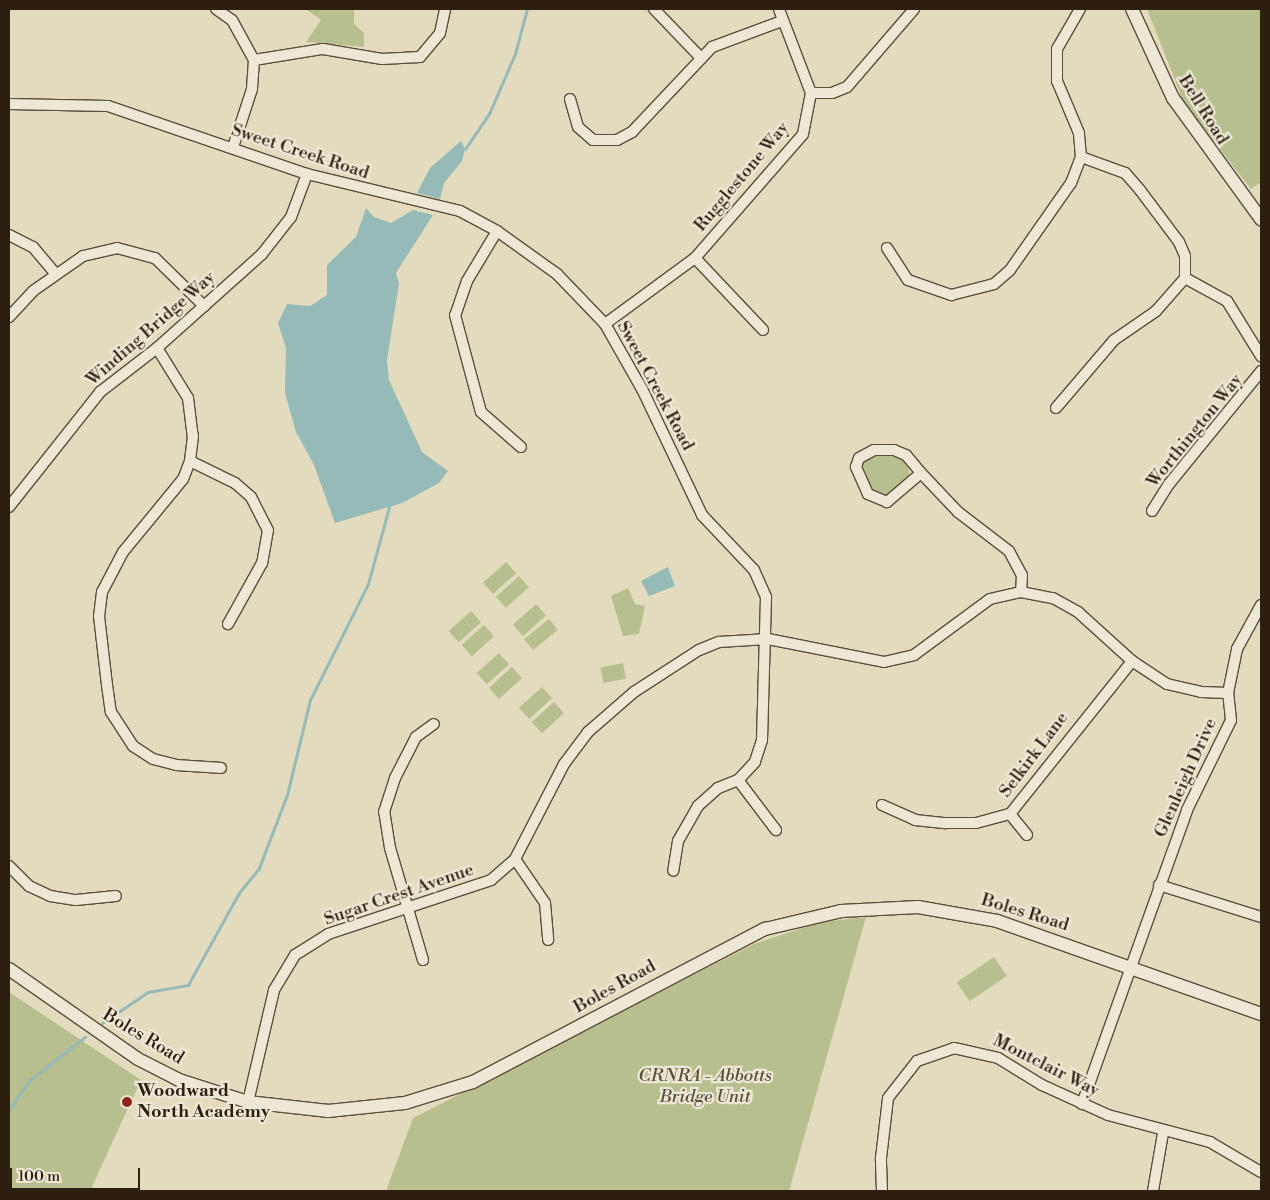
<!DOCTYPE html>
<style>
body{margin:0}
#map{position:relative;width:1270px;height:1200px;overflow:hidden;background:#e3dbbe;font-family:"Libre Bodoni",serif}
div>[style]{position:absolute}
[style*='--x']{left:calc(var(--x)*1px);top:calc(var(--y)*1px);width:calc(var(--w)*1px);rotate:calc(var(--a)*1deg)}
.green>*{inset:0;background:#b8bf8e;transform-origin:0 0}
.water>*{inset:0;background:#96bab7}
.stream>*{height:2.5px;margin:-1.25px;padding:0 1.25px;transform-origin:1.25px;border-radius:1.25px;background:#96bab7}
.roads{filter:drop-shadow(1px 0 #5a4e3c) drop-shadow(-1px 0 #5a4e3c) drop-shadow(0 1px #5a4e3c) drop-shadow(0 -1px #5a4e3c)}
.minor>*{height:10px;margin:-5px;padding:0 5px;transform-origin:5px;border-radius:5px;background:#ede8d5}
.tertiary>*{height:12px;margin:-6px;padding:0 6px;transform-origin:6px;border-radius:6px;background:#ede8d5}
.dots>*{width:14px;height:14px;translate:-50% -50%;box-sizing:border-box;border:2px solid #ede8d5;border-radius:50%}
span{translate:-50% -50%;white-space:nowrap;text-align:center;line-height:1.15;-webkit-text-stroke:4.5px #ede8d5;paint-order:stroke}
.street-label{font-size:18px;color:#2d1f10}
.park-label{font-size:18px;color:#574f36;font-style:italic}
.poi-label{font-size:18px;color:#2d1f10;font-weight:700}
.left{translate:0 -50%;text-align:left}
.frame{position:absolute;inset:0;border:10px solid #2d1f10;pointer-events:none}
.scale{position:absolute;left:10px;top:1168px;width:130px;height:22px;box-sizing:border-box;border:2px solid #2d1f10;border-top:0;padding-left:6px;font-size:15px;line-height:18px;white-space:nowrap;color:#2d1f10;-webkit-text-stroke:4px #ede8d5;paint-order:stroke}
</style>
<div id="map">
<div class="green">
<i style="clip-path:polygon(306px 9px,354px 9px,354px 24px,364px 33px,364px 47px,306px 42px,321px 20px)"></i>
<i style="clip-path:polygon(1147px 9px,1261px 9px,1261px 182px,1251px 189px,1184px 103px)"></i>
<i style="clip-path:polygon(891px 454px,907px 462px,910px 476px,884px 497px,874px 493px,861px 462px,872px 455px)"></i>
<i style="left:506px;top:562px;width:15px;height:31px;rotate:48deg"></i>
<i style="left:519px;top:576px;width:15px;height:31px;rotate:48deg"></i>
<i style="clip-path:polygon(628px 588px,635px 604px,645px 606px,639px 634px,623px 636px,611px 596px)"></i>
<i style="left:536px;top:604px;width:15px;height:31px;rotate:48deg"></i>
<i style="left:471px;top:611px;width:15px;height:30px;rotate:48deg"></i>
<i style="left:549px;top:619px;width:14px;height:32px;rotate:51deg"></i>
<i style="left:484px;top:625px;width:15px;height:30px;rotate:48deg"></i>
<i style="left:499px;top:653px;width:15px;height:30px;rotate:48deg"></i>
<i style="left:623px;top:663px;width:16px;height:23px;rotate:79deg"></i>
<i style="left:512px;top:667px;width:15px;height:31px;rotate:48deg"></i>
<i style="left:542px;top:687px;width:15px;height:31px;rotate:48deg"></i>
<i style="left:554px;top:702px;width:15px;height:30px;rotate:48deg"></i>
<i style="clip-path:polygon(866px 917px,789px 1191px,386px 1191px,413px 1118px,754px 944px,821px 922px)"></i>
<i style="left:994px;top:957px;width:23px;height:45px;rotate:56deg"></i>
<i style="clip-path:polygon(9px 992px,141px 1080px,90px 1191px,9px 1191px)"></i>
</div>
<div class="water">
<i style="clip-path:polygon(461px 141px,465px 149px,462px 161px,444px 183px,440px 199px,417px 193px,430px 168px)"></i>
<i style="clip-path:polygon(366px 208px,374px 217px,391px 223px,413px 210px,433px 215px,396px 273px,399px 283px,387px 360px,389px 380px,422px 452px,448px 471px,439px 483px,402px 503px,335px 523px,314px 465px,296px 432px,285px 393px,286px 348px,278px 323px,287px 304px,310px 306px,327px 295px,327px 265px,356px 237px)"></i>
<i style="clip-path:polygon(668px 567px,675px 586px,649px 596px,641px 581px)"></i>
</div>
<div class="stream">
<i style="--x:465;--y:149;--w:42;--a:-55.6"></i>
<i style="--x:489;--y:114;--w:65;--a:-66.6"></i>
<i style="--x:515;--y:54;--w:47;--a:-75.1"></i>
<i style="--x:102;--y:1023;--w:55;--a:-34"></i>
<i style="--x:148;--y:992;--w:41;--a:-9.9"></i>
<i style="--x:188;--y:985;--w:105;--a:-61"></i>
<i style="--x:239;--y:893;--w:32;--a:-51"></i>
<i style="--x:259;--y:868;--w:78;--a:-69"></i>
<i style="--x:287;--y:795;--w:98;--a:-76.4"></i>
<i style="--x:310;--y:700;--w:130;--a:-63.4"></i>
<i style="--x:368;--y:584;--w:80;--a:-74.7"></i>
<i style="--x:9;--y:1110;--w:37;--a:-55"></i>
<i style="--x:30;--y:1080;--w:70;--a:-38"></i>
</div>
<div class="roads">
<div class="minor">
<i style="--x:216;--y:9;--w:19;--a:35"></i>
<i style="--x:232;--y:20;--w:46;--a:61.2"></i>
<i style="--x:254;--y:60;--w:29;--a:94"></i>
<i style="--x:252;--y:89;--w:61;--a:108.1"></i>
<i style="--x:654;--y:9;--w:65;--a:46.2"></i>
<i style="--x:254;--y:60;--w:70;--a:-9.1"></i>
<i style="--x:323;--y:49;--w:60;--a:9.6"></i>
<i style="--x:382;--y:59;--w:38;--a:-3"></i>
<i style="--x:420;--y:57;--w:31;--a:-50"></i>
<i style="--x:440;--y:33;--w:25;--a:-78"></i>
<i style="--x:811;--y:93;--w:21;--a:0"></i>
<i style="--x:832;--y:93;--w:16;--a:-22"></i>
<i style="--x:847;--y:87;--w:103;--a:-49.3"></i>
<i style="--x:570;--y:99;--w:29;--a:74"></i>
<i style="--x:578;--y:127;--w:20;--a:41"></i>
<i style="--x:593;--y:140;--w:24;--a:0"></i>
<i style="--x:617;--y:140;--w:17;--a:-28"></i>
<i style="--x:632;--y:132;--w:117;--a:-46.7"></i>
<i style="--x:712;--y:47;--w:75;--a:-20.4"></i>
<i style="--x:9;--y:104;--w:99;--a:1.2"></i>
<i style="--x:108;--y:106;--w:210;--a:18.9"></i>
<i style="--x:307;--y:174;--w:157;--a:13.6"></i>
<i style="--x:460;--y:211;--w:42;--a:28.4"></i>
<i style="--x:497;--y:231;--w:74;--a:35.6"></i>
<i style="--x:557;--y:274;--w:69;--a:46.2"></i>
<i style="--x:605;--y:324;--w:75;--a:60.4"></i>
<i style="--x:642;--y:389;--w:140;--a:64.5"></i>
<i style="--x:702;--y:515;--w:76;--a:46.6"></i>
<i style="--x:754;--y:570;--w:30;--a:66"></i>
<i style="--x:766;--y:597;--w:143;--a:91.6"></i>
<i style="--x:762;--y:740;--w:23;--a:108"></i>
<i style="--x:755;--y:762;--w:25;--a:133"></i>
<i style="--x:738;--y:780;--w:22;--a:158"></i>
<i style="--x:718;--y:788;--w:27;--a:138"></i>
<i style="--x:698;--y:806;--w:40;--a:119.7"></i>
<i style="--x:678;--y:841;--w:30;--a:99"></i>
<i style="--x:497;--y:231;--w:58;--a:121"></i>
<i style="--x:467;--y:281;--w:36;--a:109"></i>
<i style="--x:455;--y:315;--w:100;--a:75"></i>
<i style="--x:481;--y:412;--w:53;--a:41.2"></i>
<i style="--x:9;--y:235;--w:27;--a:27"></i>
<i style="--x:33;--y:247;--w:35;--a:50"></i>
<i style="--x:887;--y:248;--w:38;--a:57"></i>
<i style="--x:908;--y:280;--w:46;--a:19.2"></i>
<i style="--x:951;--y:295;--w:44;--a:-14.3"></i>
<i style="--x:994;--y:284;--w:21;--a:-41"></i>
<i style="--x:1010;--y:270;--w:106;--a:-55"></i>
<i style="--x:1071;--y:183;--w:28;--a:-69"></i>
<i style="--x:1081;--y:157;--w:24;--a:-95"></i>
<i style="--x:1079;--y:133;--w:56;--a:-112.9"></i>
<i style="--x:1057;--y:81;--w:32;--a:-90"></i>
<i style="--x:1057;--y:49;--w:46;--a:-60.1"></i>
<i style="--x:695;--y:258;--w:99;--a:46.6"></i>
<i style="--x:1185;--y:278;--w:48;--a:28.7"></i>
<i style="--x:1227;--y:301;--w:65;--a:58.3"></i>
<i style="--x:9;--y:317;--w:35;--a:-47"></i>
<i style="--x:33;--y:291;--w:61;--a:-35"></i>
<i style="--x:83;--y:256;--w:35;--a:-13"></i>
<i style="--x:117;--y:248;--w:39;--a:15"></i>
<i style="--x:155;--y:258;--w:69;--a:44.4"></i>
<i style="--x:605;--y:324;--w:112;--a:-36.3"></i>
<i style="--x:695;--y:258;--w:164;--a:-48.9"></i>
<i style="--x:803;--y:134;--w:42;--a:-79"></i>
<i style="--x:811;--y:93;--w:90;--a:-110.9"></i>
<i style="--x:157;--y:348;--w:59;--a:58.2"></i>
<i style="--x:188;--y:398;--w:38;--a:83"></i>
<i style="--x:193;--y:436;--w:25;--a:97"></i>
<i style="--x:190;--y:461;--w:19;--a:111"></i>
<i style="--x:183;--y:479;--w:94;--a:129.4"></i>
<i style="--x:123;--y:552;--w:45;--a:117.7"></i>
<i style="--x:102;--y:592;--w:24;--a:97"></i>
<i style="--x:99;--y:616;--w:69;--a:83.4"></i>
<i style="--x:107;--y:685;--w:27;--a:82"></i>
<i style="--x:111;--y:712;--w:40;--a:57.1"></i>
<i style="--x:133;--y:746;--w:24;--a:33"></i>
<i style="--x:153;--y:759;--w:25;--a:14"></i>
<i style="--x:177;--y:765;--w:44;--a:3.9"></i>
<i style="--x:1056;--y:408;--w:89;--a:-49.5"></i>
<i style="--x:1114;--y:340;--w:51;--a:-34.6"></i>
<i style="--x:1156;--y:311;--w:44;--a:-48.7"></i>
<i style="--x:1185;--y:278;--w:22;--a:-90"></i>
<i style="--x:1185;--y:256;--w:15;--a:-113"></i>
<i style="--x:1179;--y:242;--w:65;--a:-126.9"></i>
<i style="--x:1140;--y:190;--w:23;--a:-131"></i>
<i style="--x:1125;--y:173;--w:47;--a:-160"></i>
<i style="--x:874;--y:450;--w:20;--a:0"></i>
<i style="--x:894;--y:450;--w:13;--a:23"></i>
<i style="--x:906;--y:455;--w:23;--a:50"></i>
<i style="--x:921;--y:473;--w:45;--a:139.5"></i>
<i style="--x:887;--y:502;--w:21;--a:-157"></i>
<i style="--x:868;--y:494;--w:30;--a:-114"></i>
<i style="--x:856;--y:467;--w:9;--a:-72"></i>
<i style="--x:859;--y:458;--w:17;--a:-28"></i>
<i style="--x:190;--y:461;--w:50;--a:26.1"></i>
<i style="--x:235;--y:483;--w:21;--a:41"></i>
<i style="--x:251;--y:497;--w:37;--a:63"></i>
<i style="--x:268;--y:530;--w:34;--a:100"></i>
<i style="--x:262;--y:563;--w:70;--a:119.1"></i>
<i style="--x:921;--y:473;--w:54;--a:46.5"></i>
<i style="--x:958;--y:512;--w:64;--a:37.4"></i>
<i style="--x:1009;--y:551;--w:27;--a:62"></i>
<i style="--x:1022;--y:575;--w:17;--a:93"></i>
<i style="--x:9;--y:507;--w:147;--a:-51.6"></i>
<i style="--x:100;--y:392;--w:72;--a:-37.7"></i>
<i style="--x:157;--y:348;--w:141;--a:-41.8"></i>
<i style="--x:262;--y:254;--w:47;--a:-51.9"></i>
<i style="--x:291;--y:217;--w:46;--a:-69.6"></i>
<i style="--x:1152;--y:511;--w:32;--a:-58"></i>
<i style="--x:1169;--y:484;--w:146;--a:-50.8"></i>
<i style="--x:738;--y:780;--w:63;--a:52.8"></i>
<i style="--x:882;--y:805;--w:36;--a:24"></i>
<i style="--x:915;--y:820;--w:31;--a:6"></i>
<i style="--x:946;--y:823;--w:30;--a:0"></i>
<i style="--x:976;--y:823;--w:35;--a:-15"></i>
<i style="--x:1010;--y:814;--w:196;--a:-51.4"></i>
<i style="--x:1010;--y:814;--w:27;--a:51"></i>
<i style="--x:515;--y:859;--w:53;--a:55.7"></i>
<i style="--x:545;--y:903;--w:37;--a:85"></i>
<i style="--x:9;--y:866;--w:28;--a:45"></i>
<i style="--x:29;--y:886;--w:23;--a:25"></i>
<i style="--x:50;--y:896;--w:26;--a:9"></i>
<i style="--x:76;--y:900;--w:40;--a:-5.7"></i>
<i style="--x:1159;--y:885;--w:107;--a:17.4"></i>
<i style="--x:423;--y:960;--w:117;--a:-106.4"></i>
<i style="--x:390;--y:848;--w:36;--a:-99"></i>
<i style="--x:384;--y:812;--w:36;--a:-72"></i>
<i style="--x:395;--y:778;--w:46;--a:-62.9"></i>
<i style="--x:416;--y:737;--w:22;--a:-36"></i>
<i style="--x:248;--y:1102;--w:115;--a:-76.9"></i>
<i style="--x:274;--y:990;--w:41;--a:-59"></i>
<i style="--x:295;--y:955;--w:39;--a:-32"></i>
<i style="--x:328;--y:934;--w:172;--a:-18.3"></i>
<i style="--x:491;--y:880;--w:32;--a:-41"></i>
<i style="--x:515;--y:859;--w:107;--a:-62.7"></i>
<i style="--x:564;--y:764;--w:40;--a:-53"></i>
<i style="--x:588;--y:732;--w:61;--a:-41"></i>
<i style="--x:634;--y:692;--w:77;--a:-32.9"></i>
<i style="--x:699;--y:650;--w:22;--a:-22"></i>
<i style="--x:719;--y:642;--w:49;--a:-3.5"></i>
<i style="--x:768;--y:639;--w:118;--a:11.2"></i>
<i style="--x:884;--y:662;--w:31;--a:-13"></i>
<i style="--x:914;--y:655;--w:94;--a:-36.4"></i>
<i style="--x:990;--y:599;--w:32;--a:-13"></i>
<i style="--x:1021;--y:592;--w:33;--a:11"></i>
<i style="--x:1053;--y:598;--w:29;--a:29"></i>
<i style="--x:1078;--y:612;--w:73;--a:42.2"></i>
<i style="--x:1132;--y:661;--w:42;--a:33.3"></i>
<i style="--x:1167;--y:684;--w:35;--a:13"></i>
<i style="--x:1201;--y:692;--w:27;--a:2"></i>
<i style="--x:1082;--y:1104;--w:312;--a:-70.3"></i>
<i style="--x:1187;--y:810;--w:100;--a:-63.9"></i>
<i style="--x:1231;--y:720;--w:27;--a:-96"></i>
<i style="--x:1228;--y:693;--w:45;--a:-78.4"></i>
<i style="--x:1237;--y:649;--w:50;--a:-61.4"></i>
<i style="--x:882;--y:1191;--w:33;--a:-92"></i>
<i style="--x:881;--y:1158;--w:60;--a:-83.3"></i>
<i style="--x:888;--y:1098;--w:47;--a:-51.9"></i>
<i style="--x:917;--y:1061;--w:39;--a:-19"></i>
<i style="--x:954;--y:1048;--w:45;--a:12.8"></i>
<i style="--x:998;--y:1058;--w:52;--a:31.5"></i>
<i style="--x:1042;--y:1085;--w:72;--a:24.4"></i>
<i style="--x:1108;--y:1115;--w:106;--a:14.8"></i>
<i style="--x:1210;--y:1142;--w:59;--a:30.5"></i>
<i style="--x:1153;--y:1191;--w:59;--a:-80.2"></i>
</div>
<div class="tertiary">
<i style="--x:1132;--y:9;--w:98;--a:65.3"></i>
<i style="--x:1173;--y:98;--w:150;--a:54"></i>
<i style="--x:9;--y:969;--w:157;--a:34.9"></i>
<i style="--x:138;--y:1059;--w:46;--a:27.1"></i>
<i style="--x:179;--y:1080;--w:72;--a:17.7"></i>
<i style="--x:248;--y:1102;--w:81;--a:6.4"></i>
<i style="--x:328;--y:1111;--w:77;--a:-5.9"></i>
<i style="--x:405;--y:1103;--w:71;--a:-17.2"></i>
<i style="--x:473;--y:1082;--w:330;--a:-27.7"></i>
<i style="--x:765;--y:929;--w:78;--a:-13.3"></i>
<i style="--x:841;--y:911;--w:77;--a:-3"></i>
<i style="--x:918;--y:907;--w:80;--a:10"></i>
<i style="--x:997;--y:921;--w:280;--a:19.4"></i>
</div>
</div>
<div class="dots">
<i style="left:127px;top:1102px;background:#8f2418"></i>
</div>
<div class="street-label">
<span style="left:1203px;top:110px;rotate:58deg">Bell Road</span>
<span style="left:300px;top:152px;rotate:18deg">Sweet Creek Road</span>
<span style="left:742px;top:177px;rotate:-50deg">Rugglestone Way</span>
<span style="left:151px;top:329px;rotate:-41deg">Winding Bridge Way</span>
<span style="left:655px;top:386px;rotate:62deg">Sweet Creek Road</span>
<span style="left:1195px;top:431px;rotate:-51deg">Worthington Way</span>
<span style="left:1034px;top:755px;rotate:-53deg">Selkirk Lane</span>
<span style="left:1186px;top:778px;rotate:-66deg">Glenleigh Drive</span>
<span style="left:399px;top:895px;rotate:-19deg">Sugar Crest Avenue</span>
<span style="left:1025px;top:913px;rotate:17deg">Boles Road</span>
<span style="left:615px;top:987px;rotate:-29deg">Boles Road</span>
<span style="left:143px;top:1037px;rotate:31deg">Boles Road</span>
<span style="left:1046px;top:1066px;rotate:27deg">Montclair Way</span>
</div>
<div class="park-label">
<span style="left:705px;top:1087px">CRNRA - Abbotts<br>Bridge Unit</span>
</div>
<div class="poi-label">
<span class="left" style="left:137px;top:1102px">Woodward<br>North Academy</span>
</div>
<div class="frame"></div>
<div class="scale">100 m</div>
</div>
